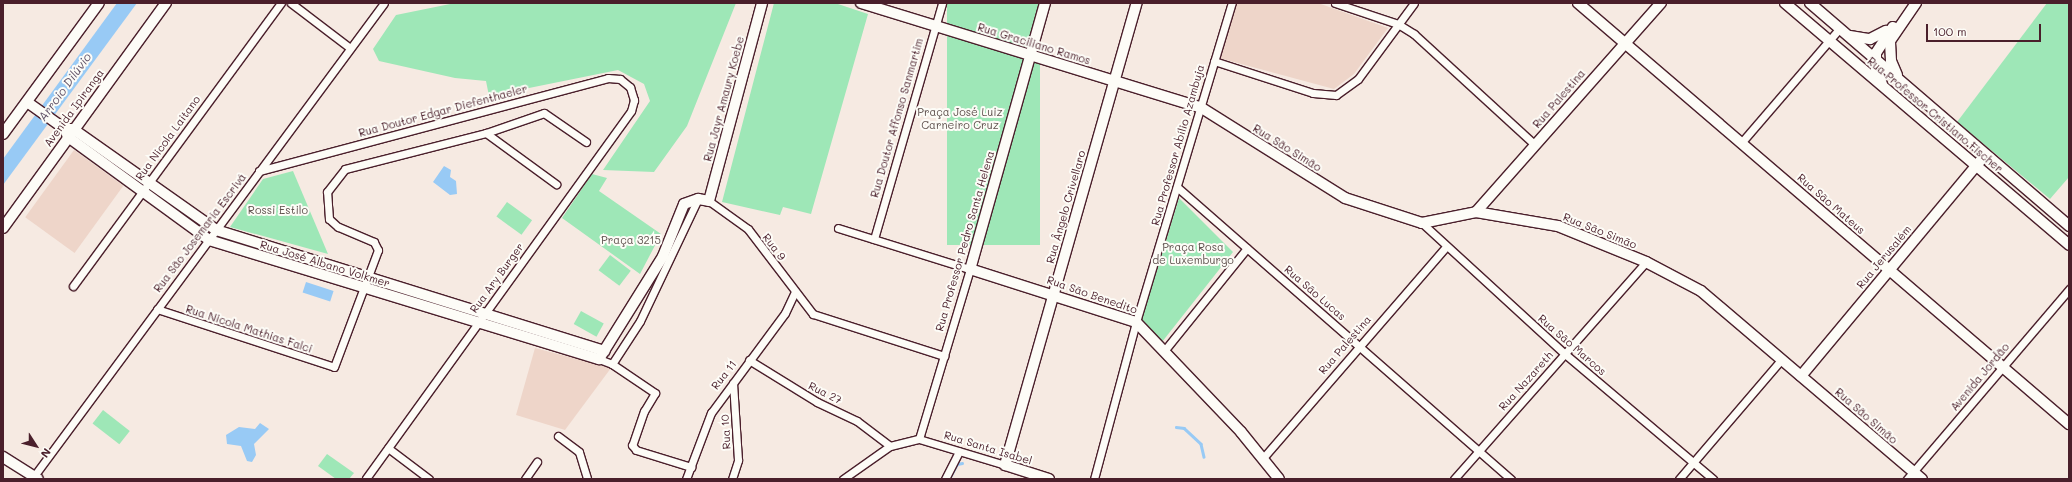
<!DOCTYPE html>
<meta charset="utf-8">
<style>
body{margin:0}
#map{position:relative;width:2072px;height:482px;overflow:hidden;background:#f6eae2;font-family:Mali,sans-serif}
div>[style]{position:absolute}
[style*='--x']{left:calc(var(--x)*1px);top:calc(var(--y)*1px);width:calc(var(--w)*1px);rotate:calc(var(--a)*1deg)}
.built>*{inset:0;background:#eed5c9;transform-origin:0 0}
.green>*{inset:0;background:#9ee7b7;transform-origin:0 0}
.water>*{inset:0;background:#98caf5;transform-origin:0 0}
.stream>*{height:2.5px;margin:-1.25px;padding:0 1.25px;transform-origin:1.25px;border-radius:1.25px;background:#98caf5}
.roads{filter:drop-shadow(1px 0 #4a1f2b) drop-shadow(-1px 0 #4a1f2b) drop-shadow(0 1px #4a1f2b) drop-shadow(0 -1px #4a1f2b)}
.street>*{height:7px;margin:-3.5px;padding:0 3.5px;transform-origin:3.5px;border-radius:3.5px;background:#fdfcf7}
.secondary>*{height:10px;margin:-5px;padding:0 5px;transform-origin:5px;border-radius:5px;background:#fdfcf7}
span{translate:-50% -50%;white-space:nowrap;text-align:center;line-height:1.15;-webkit-text-stroke:4px #fdfcf7;paint-order:stroke}
.street-label{font-size:11px;color:#4a1f2b}
.park-label{font-size:11px;color:#5f514e}
.water-label{font-size:12px;color:#615268;font-style:italic}
.frame{position:absolute;inset:0;border:4px solid #4a1f2b;pointer-events:none}
.north{position:absolute;left:16px;top:426px;width:40px;height:40px;-webkit-text-stroke:3px #fdfcf7;paint-order:stroke;rotate:126deg;font-size:11px;font-weight:700;line-height:16px;text-align:center;color:#4a1f2b}
.north::after{content:'';display:block;margin:auto;width:14px;height:18px;background:#4a1f2b;clip-path:polygon(50% 0,100% 100%,50% 72%,0 100%)}
.scale{position:absolute;left:1926px;top:24px;width:115px;height:18px;box-sizing:border-box;border:2px solid #4a1f2b;border-top:0;padding-left:5px;font-size:12px;line-height:14px;white-space:nowrap;color:#4a1f2b;-webkit-text-stroke:3px #fdfcf7;paint-order:stroke}
</style>
<div id="map">
<div class="built">
<i style="clip-path:polygon(1235px 3px,1318px 3px,1388px 28px,1354px 74px,1334px 89px,1219px 58px)"></i>
<i style="left:74px;top:150px;width:61px;height:83px;rotate:36deg"></i>
<i style="clip-path:polygon(535px 348px,611px 368px,565px 430px,516px 415px)"></i>
</div>
<div class="green">
<i style="clip-path:polygon(455px 3px,736px 3px,687px 126px,654px 172px,603px 170px,650px 101px,644px 84px,618px 70px,489px 96px,486px 81px,455px 78px,379px 61px,373px 49px,396px 15px)"></i>
<i style="clip-path:polygon(774px 3px,835px 3px,868px 14px,811px 214px,783px 207px,780px 215px,722px 202px)"></i>
<i style="left:947px;top:3px;width:93px;height:242px"></i>
<i style="clip-path:polygon(2047px 3px,2069px 3px,2069px 177px,2050px 199px,1957px 122px)"></i>
<i style="clip-path:polygon(293px 171px,328px 254px,230px 227px,263px 179px)"></i>
<i style="clip-path:polygon(592px 174px,607px 178px,599px 191px,661px 234px,640px 274px,562px 218px)"></i>
<i style="clip-path:polygon(1179px 198px,1233px 252px,1162px 342px,1141px 322px)"></i>
<i style="left:507px;top:202px;width:31px;height:18px;rotate:36deg"></i>
<i style="left:610px;top:255px;width:26px;height:19px;rotate:37deg"></i>
<i style="left:581px;top:311px;width:26px;height:15px;rotate:29deg"></i>
<i style="left:103px;top:410px;width:34px;height:17px;rotate:38deg"></i>
<i style="clip-path:polygon(327px 454px,354px 473px,349px 479px,336px 479px,318px 466px)"></i>
</div>
<div class="water">
<i style="clip-path:polygon(117px 3px,137px 3px,3px 185px,3px 159px)"></i>
<i style="clip-path:polygon(444px 166px,451px 170px,450px 177px,456px 181px,457px 194px,450px 195px,433px 182px)"></i>
<i style="left:306px;top:282px;width:29px;height:11px;rotate:18deg"></i>
<i style="clip-path:polygon(260px 423px,269px 429px,254px 444px,256px 455px,252px 462px,247px 461px,241px 446px,227px 444px,226px 435px,239px 427px,255px 429px)"></i>
</div>
<div class="stream">
<i style="--x:1176;--y:427;--w:8;--a:7"></i>
<i style="--x:1184;--y:428;--w:23;--a:43"></i>
<i style="--x:1201;--y:444;--w:13;--a:77"></i>
<i style="--x:949;--y:479;--w:17;--a:-62"></i>
<i style="--x:957;--y:464;--w:5;--a:-11"></i>
</div>
<div class="roads">
<div class="street">
<i style="--x:291;--y:3;--w:74;--a:37.3"></i>
<i style="--x:1335;--y:3;--w:66;--a:18.4"></i>
<i style="--x:1398;--y:24;--w:19;--a:32"></i>
<i style="--x:1414;--y:34;--w:164;--a:42.5"></i>
<i style="--x:1214;--y:61;--w:104;--a:17.9"></i>
<i style="--x:1313;--y:93;--w:23;--a:5"></i>
<i style="--x:1336;--y:95;--w:27;--a:-36"></i>
<i style="--x:1358;--y:79;--w:94;--a:-53.6"></i>
<i style="--x:486;--y:133;--w:87;--a:36.1"></i>
<i style="--x:1741;--y:143;--w:150;--a:-49.3"></i>
<i style="--x:259;--y:171;--w:361;--a:-14.9"></i>
<i style="--x:608;--y:78;--w:12;--a:5"></i>
<i style="--x:620;--y:79;--w:13;--a:39"></i>
<i style="--x:630;--y:87;--w:14;--a:73"></i>
<i style="--x:634;--y:100;--w:11;--a:105"></i>
<i style="--x:631;--y:111;--w:453;--a:125.8"></i>
<i style="--x:1177;--y:187;--w:444;--a:41.2"></i>
<i style="--x:709;--y:201;--w:48;--a:35.7"></i>
<i style="--x:748;--y:229;--w:107;--a:52.6"></i>
<i style="--x:813;--y:314;--w:138;--a:17.8"></i>
<i style="--x:1422;--y:223;--w:194;--a:42.5"></i>
<i style="--x:1565;--y:354;--w:194;--a:40.2"></i>
<i style="--x:838;--y:228;--w:138;--a:17.3"></i>
<i style="--x:970;--y:269;--w:177;--a:106.7"></i>
<i style="--x:874;--y:239;--w:246;--a:-73.9"></i>
<i style="--x:73;--y:286;--w:351;--a:-53.7"></i>
<i style="--x:157;--y:309;--w:186;--a:18.1"></i>
<i style="--x:334;--y:367;--w:125;--a:-69.4"></i>
<i style="--x:378;--y:250;--w:9;--a:-117"></i>
<i style="--x:374;--y:242;--w:39;--a:-157"></i>
<i style="--x:338;--y:227;--w:12;--a:-138"></i>
<i style="--x:329;--y:219;--w:27;--a:-94"></i>
<i style="--x:327;--y:192;--w:29;--a:-52"></i>
<i style="--x:345;--y:169;--w:146;--a:-14.3"></i>
<i style="--x:486;--y:133;--w:61;--a:-19"></i>
<i style="--x:544;--y:113;--w:51;--a:34.6"></i>
<i style="--x:1164;--y:351;--w:132;--a:-51.1"></i>
<i style="--x:599;--y:359;--w:14;--a:21"></i>
<i style="--x:612;--y:364;--w:51;--a:-56.9"></i>
<i style="--x:640;--y:321;--w:135;--a:-64.6"></i>
<i style="--x:749;--y:360;--w:80;--a:31.7"></i>
<i style="--x:817;--y:402;--w:44;--a:25.4"></i>
<i style="--x:857;--y:421;--w:41;--a:37.1"></i>
<i style="--x:612;--y:364;--w:52;--a:34"></i>
<i style="--x:655;--y:393;--w:21;--a:121"></i>
<i style="--x:644;--y:411;--w:36;--a:109"></i>
<i style="--x:632;--y:445;--w:6;--a:51"></i>
<i style="--x:636;--y:450;--w:58;--a:17.2"></i>
<i style="--x:558;--y:436;--w:26;--a:37"></i>
<i style="--x:579;--y:452;--w:28;--a:73"></i>
<i style="--x:388;--y:448;--w:51;--a:37.1"></i>
<i style="--x:1263;--y:458;--w:278;--a:-49.1"></i>
<i style="--x:34;--y:476;--w:588;--a:-53.5"></i>
<i style="--x:525;--y:479;--w:21;--a:-55"></i>
<i style="--x:686;--y:479;--w:71;--a:-69.3"></i>
<i style="--x:711;--y:413;--w:124;--a:-53.5"></i>
<i style="--x:785;--y:313;--w:23;--a:-65"></i>
<i style="--x:732;--y:479;--w:20;--a:-72"></i>
<i style="--x:738;--y:460;--w:77;--a:-93.7"></i>
<i style="--x:843;--y:479;--w:57;--a:-35.1"></i>
<i style="--x:890;--y:446;--w:30;--a:-14"></i>
<i style="--x:919;--y:439;--w:90;--a:16.8"></i>
<i style="--x:945;--y:479;--w:31;--a:-63"></i>
<i style="--x:1094;--y:479;--w:163;--a:-75"></i>
<i style="--x:1136;--y:322;--w:333;--a:-73.3"></i>
<i style="--x:1454;--y:479;--w:290;--a:-48.5"></i>
<i style="--x:1679;--y:479;--w:158;--a:-49.4"></i>
<i style="--x:1907;--y:479;--w:250;--a:-49.5"></i>
</div>
<div class="secondary">
<i style="--x:861;--y:3;--w:355;--a:17.1"></i>
<i style="--x:1200;--y:107;--w:171;--a:32.1"></i>
<i style="--x:1345;--y:198;--w:81;--a:18"></i>
<i style="--x:1422;--y:223;--w:55;--a:-11.5"></i>
<i style="--x:1476;--y:212;--w:83;--a:9.7"></i>
<i style="--x:1558;--y:226;--w:95;--a:22.2"></i>
<i style="--x:1646;--y:262;--w:62;--a:27.8"></i>
<i style="--x:1701;--y:291;--w:290;--a:40.4"></i>
<i style="--x:1045;--y:3;--w:276;--a:105.7"></i>
<i style="--x:970;--y:269;--w:174;--a:17.7"></i>
<i style="--x:1136;--y:322;--w:152;--a:46.3"></i>
<i style="--x:1241;--y:432;--w:60;--a:51"></i>
<i style="--x:1578;--y:3;--w:647;--a:40.61"></i>
<i style="--x:1785;--y:3;--w:373;--a:40.4"></i>
<i style="--x:1810;--y:3;--w:342;--a:40.7"></i>
<i style="--x:1850;--y:36;--w:20;--a:9"></i>
<i style="--x:1870;--y:39;--w:18;--a:-27"></i>
<i style="--x:1897;--y:75;--w:15;--a:-113"></i>
<i style="--x:1891;--y:61;--w:20;--a:-93"></i>
<i style="--x:1890;--y:41;--w:46;--a:-55.6"></i>
<i style="--x:1882;--y:84;--w:16;--a:-112"></i>
<i style="--x:1876;--y:69;--w:16;--a:-90"></i>
<i style="--x:1876;--y:53;--w:31;--a:-57"></i>
<i style="--x:27;--y:102;--w:47;--a:35.4"></i>
<i style="--x:65;--y:129;--w:8;--a:0"></i>
<i style="--x:73;--y:129;--w:175;--a:35.2"></i>
<i style="--x:216;--y:230;--w:407;--a:17.3"></i>
<i style="--x:65;--y:129;--w:9;--a:69"></i>
<i style="--x:68;--y:137;--w:175;--a:36.1"></i>
<i style="--x:209;--y:240;--w:408;--a:17"></i>
<i style="--x:599;--y:359;--w:121;--a:-58.1"></i>
<i style="--x:663;--y:256;--w:56;--a:-68"></i>
<i style="--x:684;--y:204;--w:15;--a:-20"></i>
<i style="--x:698;--y:199;--w:11;--a:10"></i>
<i style="--x:709;--y:201;--w:205;--a:-75"></i>
<i style="--x:3;--y:134;--w:162;--a:-53.8"></i>
<i style="--x:1476;--y:212;--w:279;--a:-48.5"></i>
<i style="--x:3;--y:228;--w:278;--a:-54.1"></i>
<i style="--x:1801;--y:376;--w:280;--a:-50.2"></i>
<i style="--x:3;--y:457;--w:41;--a:32.2"></i>
<i style="--x:1049;--y:479;--w:46;--a:-162.3"></i>
<i style="--x:1005;--y:465;--w:480;--a:-74.1"></i>
</div>
</div>
<div class="street-label">
<span style="left:1034px;top:44px;rotate:17deg">Rua Graciliano Ramos</span>
<span style="left:724px;top:99px;rotate:-75deg">Rua Jayr Amaury Koebe</span>
<span style="left:1559px;top:99px;rotate:-49deg">Rua Palestina</span>
<span style="left:74px;top:108px;rotate:-54deg">Avenida Ipiranga</span>
<span style="left:443px;top:111px;rotate:-15deg">Rua Doutor Edgar Diefenthaeler</span>
<span style="left:1935px;top:115px;rotate:40deg">Rua Professor Cristiano Fischer</span>
<span style="left:897px;top:118px;rotate:-74deg">Rua Doutor Affonso Sanmartim</span>
<span style="left:168px;top:138px;rotate:-54deg">Rua Nicola Laitano</span>
<span style="left:1178px;top:145px;rotate:-74deg">Rua Professor Abílio Azambuja</span>
<span style="left:1287px;top:148px;rotate:32deg">Rua São Simão</span>
<span style="left:1831px;top:204px;rotate:41deg">Rua São Mateus</span>
<span style="left:1066px;top:207px;rotate:-74deg">Rua Ângelo Crivellaro</span>
<span style="left:1600px;top:231px;rotate:22deg">Rua São Simão</span>
<span style="left:200px;top:233px;rotate:-53deg">Rua São Josemaría Escrivá</span>
<span style="left:965px;top:241px;rotate:-74deg">Rua Professor Pedro Santa Helena</span>
<span style="left:774px;top:247px;rotate:53deg">Rua 9</span>
<span style="left:1884px;top:257px;rotate:-50deg">Rua Jerusalém</span>
<span style="left:325px;top:264px;rotate:17deg">Rua José Albano Volkmer</span>
<span style="left:497px;top:278px;rotate:-54deg">Rua Ary Burger</span>
<span style="left:1315px;top:293px;rotate:41deg">Rua São Lucas</span>
<span style="left:1092px;top:295px;rotate:19deg">Rua São Benedito</span>
<span style="left:249px;top:329px;rotate:18deg">Rua Nicola Mathias Falci</span>
<span style="left:1345px;top:345px;rotate:-49deg">Rua Palestina</span>
<span style="left:1572px;top:345px;rotate:41deg">Rua São Marcos</span>
<span style="left:724px;top:375px;rotate:-52deg">Rua 11</span>
<span style="left:1980px;top:377px;rotate:-50deg">Avenida Jordão</span>
<span style="left:1526px;top:381px;rotate:-48deg">Rua Nazareth</span>
<span style="left:825px;top:393px;rotate:27deg">Rua 27</span>
<span style="left:1866px;top:416px;rotate:41deg">Rua São Simão</span>
<span style="left:726px;top:432px;rotate:-93deg">Rua 10</span>
<span style="left:988px;top:448px;rotate:17deg">Rua Santa Isabel</span>
</div>
<div class="park-label">
<span style="left:960px;top:119px">Praça José Luiz<br>Carneiro Cruz</span>
<span style="left:278px;top:210px">Rossi Estilo</span>
<span style="left:631px;top:240px">Praça 3215</span>
<span style="left:1193px;top:254px">Praça Rosa<br>de Luxemburgo</span>
</div>
<div class="water-label">
<span style="left:65px;top:87px;rotate:-54deg">Arroio Dilúvio</span>
</div>
<div class="frame"></div>
<div class="north">N</div>
<div class="scale">100 m</div>
</div>
